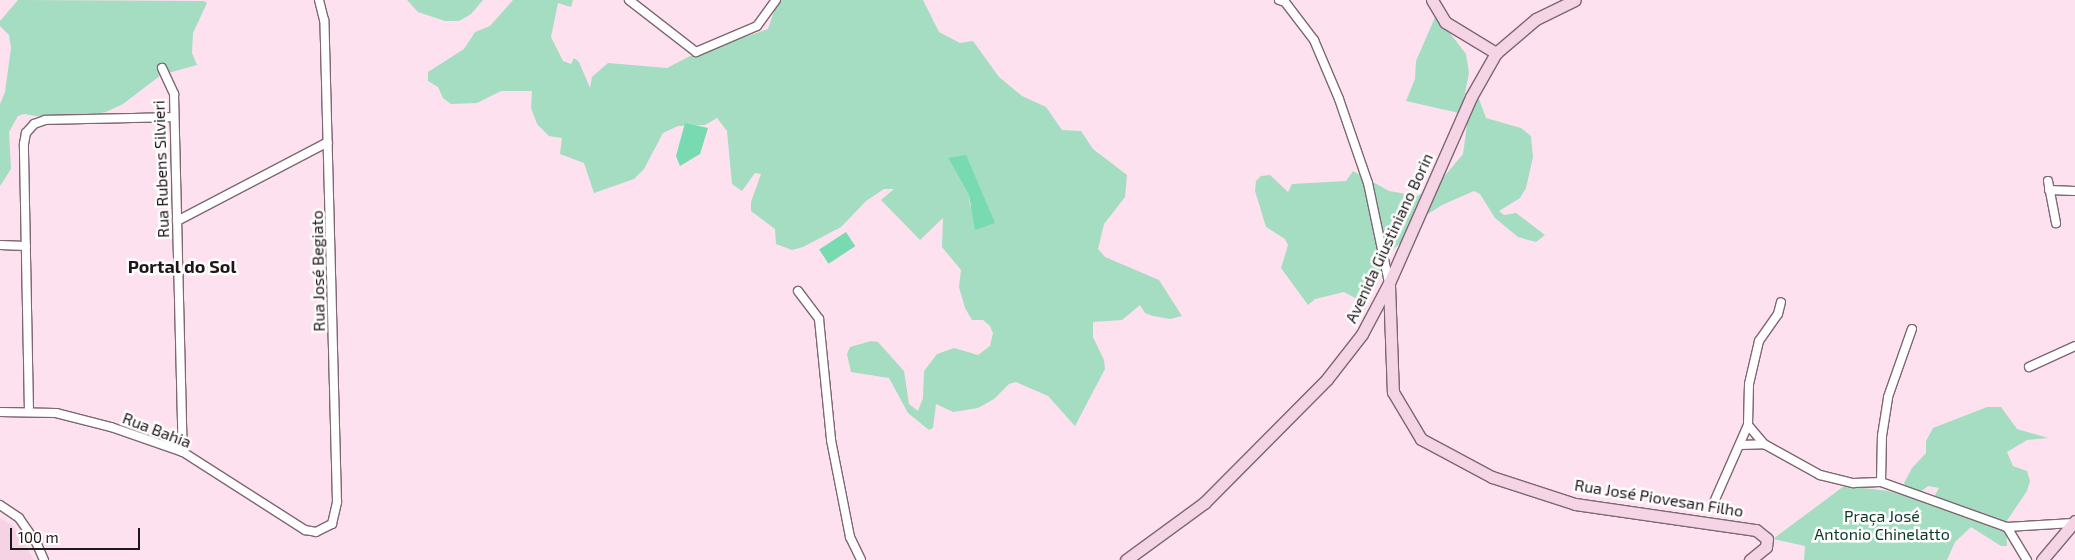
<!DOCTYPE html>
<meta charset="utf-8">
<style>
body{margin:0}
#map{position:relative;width:2075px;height:560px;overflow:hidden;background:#fde1ee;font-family:"Exo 2",sans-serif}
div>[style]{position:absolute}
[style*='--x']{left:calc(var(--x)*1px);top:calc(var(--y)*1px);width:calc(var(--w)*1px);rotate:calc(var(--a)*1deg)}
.built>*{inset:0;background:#f6d3e4}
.green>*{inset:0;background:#a4ddc2}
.water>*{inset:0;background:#77dab0;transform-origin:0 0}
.roads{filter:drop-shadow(1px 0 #7e6672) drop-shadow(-1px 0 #7e6672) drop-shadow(0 1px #7e6672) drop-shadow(0 -1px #7e6672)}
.street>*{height:8px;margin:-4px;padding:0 4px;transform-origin:4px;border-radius:4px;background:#fff}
.secondary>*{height:11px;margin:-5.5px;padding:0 5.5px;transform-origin:5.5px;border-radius:5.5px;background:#f4d4e5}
span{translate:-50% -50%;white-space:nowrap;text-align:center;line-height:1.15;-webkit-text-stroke:5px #fff;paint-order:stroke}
.street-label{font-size:16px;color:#20171b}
.park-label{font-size:16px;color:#0c3928}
.neighbourhood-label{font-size:18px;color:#20171b;font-weight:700}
.scale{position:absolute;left:10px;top:528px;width:130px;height:22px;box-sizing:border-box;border:2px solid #20171b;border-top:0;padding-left:6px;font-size:15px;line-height:18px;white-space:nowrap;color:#20171b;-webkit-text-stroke:4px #fff;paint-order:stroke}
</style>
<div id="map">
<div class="built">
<i style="clip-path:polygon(0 518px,13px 526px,34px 560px,0 560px)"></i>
</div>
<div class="green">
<i style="clip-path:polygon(18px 0,204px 1px,207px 3px,193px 33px,192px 53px,197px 65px,161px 75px,123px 104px,106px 112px,60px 120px,24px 114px,18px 116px,9px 132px,11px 169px,0 186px,0 104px,5px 92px,11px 48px,9px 35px,0 26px,0 21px)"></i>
<i style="clip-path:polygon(407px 0,483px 0,471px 14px,459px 21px,445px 21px,418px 12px)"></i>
<i style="clip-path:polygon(evenodd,513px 0,573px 0,571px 7px,558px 3px,551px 37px,563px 61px,571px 64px,574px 58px,579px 62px,590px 88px,592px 77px,608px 63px,667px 68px,723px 39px,745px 37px,768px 29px,778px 0,923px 0,939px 32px,960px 43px,973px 41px,999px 77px,1022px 96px,1046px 107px,1062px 130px,1081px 131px,1093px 149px,1127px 175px,1125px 197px,1104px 224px,1098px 249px,1105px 257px,1159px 280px,1182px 316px,1170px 319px,1153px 316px,1145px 313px,1140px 305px,1122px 320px,1093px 322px,1093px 337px,1104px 360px,1105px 369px,1075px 426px,1048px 396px,1016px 382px,1009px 384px,994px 399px,978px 408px,953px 412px,936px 404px,933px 428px,929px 430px,908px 413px,889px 378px,851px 372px,847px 354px,850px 347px,871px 341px,878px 342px,904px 371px,909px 404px,918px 411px,923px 398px,924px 371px,937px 354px,954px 348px,978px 355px,990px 346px,993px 333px,990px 326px,983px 320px,972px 320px,965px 308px,959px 287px,961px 270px,942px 247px,943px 218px,920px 240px,881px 200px,894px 189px,884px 189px,866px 201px,841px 227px,803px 247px,792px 250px,776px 244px,775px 229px,751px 211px,751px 202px,761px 174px,755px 173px,742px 191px,732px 184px,727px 131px,717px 118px,705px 125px,678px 126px,663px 133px,644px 169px,634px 179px,594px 193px,584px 163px,560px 154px,562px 138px,549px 136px,537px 124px,531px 108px,532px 91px,501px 91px,477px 103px,451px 104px,443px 98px,438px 87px,428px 81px,428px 72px,464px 49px,475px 32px,490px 26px,513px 0,948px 158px,995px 223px,970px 206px,969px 195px,948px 158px)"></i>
<i style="clip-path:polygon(1436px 15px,1466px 54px,1469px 73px,1464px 98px,1476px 91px,1486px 118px,1521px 128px,1531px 136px,1533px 157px,1526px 188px,1520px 198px,1499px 211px,1504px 215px,1516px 213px,1545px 235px,1536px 242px,1518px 237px,1495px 218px,1480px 194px,1474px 191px,1442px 205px,1420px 219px,1409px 235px,1385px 257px,1377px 284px,1364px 303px,1344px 292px,1315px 299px,1308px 305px,1281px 268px,1288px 245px,1285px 239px,1266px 227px,1255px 191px,1256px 181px,1261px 176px,1270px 175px,1288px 192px,1292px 184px,1346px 181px,1353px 171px,1389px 191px,1418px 196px,1443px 178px,1463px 154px,1467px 125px,1459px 113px,1406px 101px,1415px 79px,1416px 61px)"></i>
<i style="clip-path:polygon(1987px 407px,2001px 407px,2017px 429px,2048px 438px,2027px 440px,2007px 452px,2013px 466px,2027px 471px,2030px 481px,2027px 491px,2006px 522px,2007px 546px,2001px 546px,1971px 527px,1955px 542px,1947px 560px,1804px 560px,1805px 546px,1773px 539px,1844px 486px,1889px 491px,1931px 502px,1939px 488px,1928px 486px,1919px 493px,1907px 490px,1904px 483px,1912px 468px,1926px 453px,1926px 441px,1933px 428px)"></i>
</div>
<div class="water">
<i style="clip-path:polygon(685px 123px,708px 128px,700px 154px,680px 166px,676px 156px)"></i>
<i style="clip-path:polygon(966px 155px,995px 223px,975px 230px,969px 195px,948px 158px)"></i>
<i style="left:846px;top:232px;width:17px;height:32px;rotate:57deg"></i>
</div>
<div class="roads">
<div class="street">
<i style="--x:629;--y:0;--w:85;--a:37.8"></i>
<i style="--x:696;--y:52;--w:66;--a:-23.1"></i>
<i style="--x:757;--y:26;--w:32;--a:-54"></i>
<i style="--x:1279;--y:0;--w:6;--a:18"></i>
<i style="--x:1285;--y:2;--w:48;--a:52.7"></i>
<i style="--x:1314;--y:40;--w:64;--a:67"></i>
<i style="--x:1339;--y:99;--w:89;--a:71"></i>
<i style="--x:1368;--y:183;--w:102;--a:78.1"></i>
<i style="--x:162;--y:68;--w:29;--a:65"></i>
<i style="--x:174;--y:94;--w:358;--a:88.6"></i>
<i style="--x:2048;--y:181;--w:43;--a:79.2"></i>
<i style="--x:2049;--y:190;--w:26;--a:2"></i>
<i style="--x:177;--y:221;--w:170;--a:-27.6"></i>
<i style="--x:0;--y:245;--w:26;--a:2"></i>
<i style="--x:798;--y:291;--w:35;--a:53"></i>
<i style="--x:819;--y:319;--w:122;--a:84.3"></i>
<i style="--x:831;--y:440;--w:99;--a:78.9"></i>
<i style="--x:850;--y:537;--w:25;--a:64"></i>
<i style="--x:2029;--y:367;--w:51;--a:-24.5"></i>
<i style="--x:0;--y:412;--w:56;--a:1"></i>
<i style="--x:56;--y:413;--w:57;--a:14.3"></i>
<i style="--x:111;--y:427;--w:76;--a:19.1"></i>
<i style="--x:183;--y:452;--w:145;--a:32.6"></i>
<i style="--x:305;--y:530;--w:11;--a:10"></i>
<i style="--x:316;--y:532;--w:18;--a:-27"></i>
<i style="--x:332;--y:524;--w:23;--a:-77"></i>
<i style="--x:337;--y:502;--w:482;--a:-91.5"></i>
<i style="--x:324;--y:20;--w:21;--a:-104"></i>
<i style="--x:29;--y:412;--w:268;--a:-91.1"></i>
<i style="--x:24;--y:144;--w:11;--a:-80"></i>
<i style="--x:26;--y:133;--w:12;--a:-48"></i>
<i style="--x:34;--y:124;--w:12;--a:-20"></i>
<i style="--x:45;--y:120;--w:129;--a:-1.3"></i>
<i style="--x:1748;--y:425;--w:25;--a:50"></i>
<i style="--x:1764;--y:444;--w:64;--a:29"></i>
<i style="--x:1820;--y:475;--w:34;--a:14"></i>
<i style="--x:1853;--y:483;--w:28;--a:-2"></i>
<i style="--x:1881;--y:482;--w:134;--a:19.7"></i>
<i style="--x:2007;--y:527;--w:66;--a:-3.5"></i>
<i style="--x:1740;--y:445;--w:24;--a:-2"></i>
<i style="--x:1881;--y:482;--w:46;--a:-88.8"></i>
<i style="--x:1882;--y:436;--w:39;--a:-81"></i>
<i style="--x:1888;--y:397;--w:72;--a:-70.6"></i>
<i style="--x:1714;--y:502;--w:84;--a:-66.2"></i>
<i style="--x:1748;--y:425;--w:41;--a:-88.6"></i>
<i style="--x:1749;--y:384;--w:44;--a:-76.9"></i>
<i style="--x:1759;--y:341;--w:33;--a:-55"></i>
<i style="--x:1778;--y:314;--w:12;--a:-76"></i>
<i style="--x:0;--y:505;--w:23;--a:34"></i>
<i style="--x:19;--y:518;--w:29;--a:55"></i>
<i style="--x:36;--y:542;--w:20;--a:66"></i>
<i style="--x:2007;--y:527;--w:39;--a:59"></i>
</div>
<div class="secondary">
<i style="--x:1432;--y:0;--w:26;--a:59"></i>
<i style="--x:1445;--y:22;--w:60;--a:31.3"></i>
<i style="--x:1389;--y:285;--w:107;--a:87.9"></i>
<i style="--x:1393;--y:392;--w:55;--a:59.2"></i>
<i style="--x:1421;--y:439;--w:81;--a:28.2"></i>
<i style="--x:1492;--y:477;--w:87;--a:18"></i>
<i style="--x:1575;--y:504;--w:183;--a:8.2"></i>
<i style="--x:1756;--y:530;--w:14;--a:39"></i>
<i style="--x:1767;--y:539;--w:8;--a:97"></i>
<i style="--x:1766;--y:547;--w:21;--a:141"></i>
<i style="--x:1126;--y:560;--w:97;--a:-36.2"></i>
<i style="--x:1204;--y:503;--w:175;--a:-45.2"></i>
<i style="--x:1327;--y:379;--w:57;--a:-52.1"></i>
<i style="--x:1362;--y:334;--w:58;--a:-62.1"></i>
<i style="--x:1389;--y:283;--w:203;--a:-66.2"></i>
<i style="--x:1471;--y:97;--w:51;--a:-60.4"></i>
<i style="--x:1496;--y:53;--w:52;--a:-40.4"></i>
<i style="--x:1536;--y:19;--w:43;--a:-26"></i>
<i style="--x:2042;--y:560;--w:51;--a:-49.8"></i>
</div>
</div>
<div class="street-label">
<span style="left:161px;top:169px;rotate:-92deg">Rua Rubens Silvieri</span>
<span style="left:1389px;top:238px;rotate:-65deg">Avenida Giustiniano Borin</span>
<span style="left:318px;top:271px;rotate:-91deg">Rua José Begiato</span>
<span style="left:157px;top:430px;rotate:21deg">Rua Bahia</span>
<span style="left:1659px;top:498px;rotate:9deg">Rua José Piovesan Filho</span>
</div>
<div class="park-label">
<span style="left:1882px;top:525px">Praça José<br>Antonio Chinelatto</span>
</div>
<div class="neighbourhood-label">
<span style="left:182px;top:266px">Portal do Sol</span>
</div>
<div class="scale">100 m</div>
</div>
